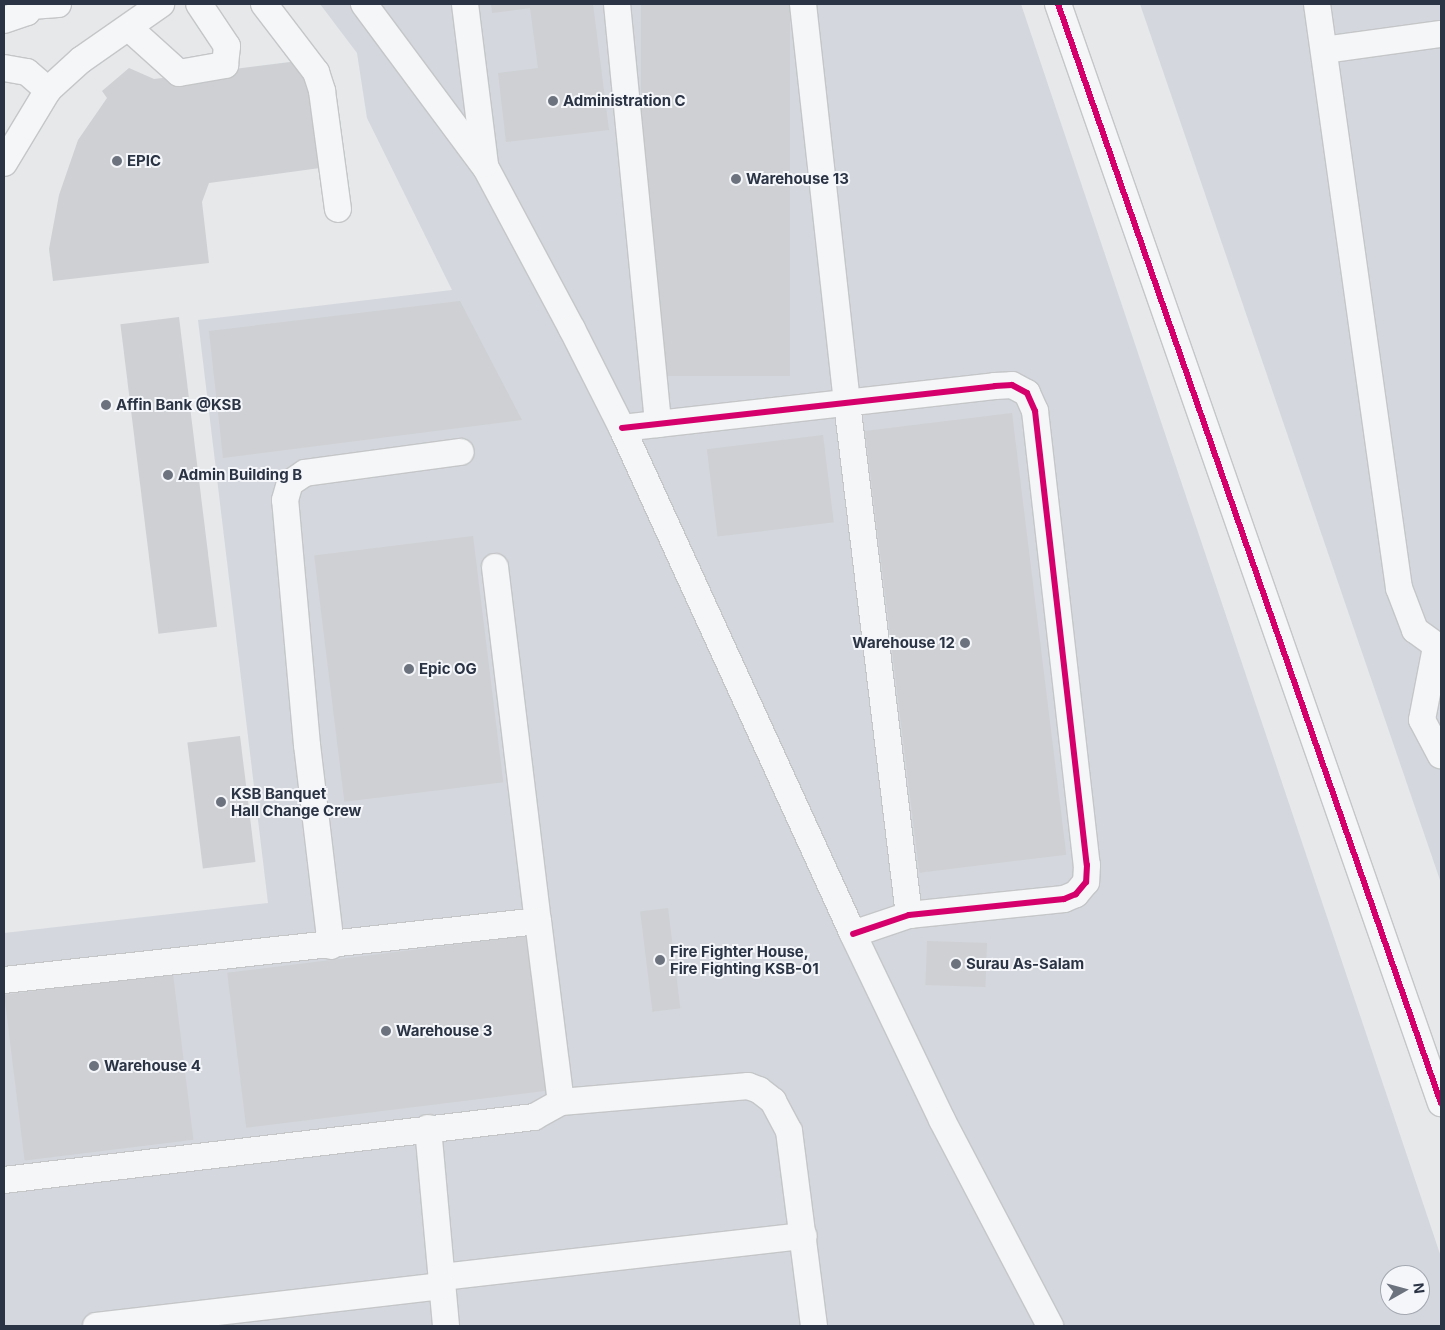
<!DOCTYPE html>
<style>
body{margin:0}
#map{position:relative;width:1445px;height:1330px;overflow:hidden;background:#e6e8ea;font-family:Inter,sans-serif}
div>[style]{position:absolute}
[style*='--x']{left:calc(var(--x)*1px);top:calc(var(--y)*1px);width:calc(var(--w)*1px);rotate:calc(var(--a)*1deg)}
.built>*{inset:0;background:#d4d7dd}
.building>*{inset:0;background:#ced0d3;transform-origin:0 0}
.roads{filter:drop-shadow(1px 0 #c4c6c8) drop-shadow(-1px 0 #c4c6c8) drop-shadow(0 1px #c4c6c8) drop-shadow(0 -1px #c4c6c8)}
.minor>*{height:26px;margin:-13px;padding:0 13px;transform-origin:13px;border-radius:13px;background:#f5f6f7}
.cycleway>*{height:6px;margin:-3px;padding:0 3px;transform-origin:3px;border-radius:3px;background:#d6006c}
.dots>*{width:14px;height:14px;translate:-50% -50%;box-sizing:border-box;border:2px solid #f4f6f9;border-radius:50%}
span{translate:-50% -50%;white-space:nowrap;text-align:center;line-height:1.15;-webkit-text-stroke:4px #f4f6f9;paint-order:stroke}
.poi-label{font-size:15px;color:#2b3445;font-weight:700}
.left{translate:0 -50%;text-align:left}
.right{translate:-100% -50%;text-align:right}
.frame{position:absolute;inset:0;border:5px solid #2b3445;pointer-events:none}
.north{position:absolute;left:1380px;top:1265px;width:50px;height:50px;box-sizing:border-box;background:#f4f6f9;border:1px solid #a4a8b1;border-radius:50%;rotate:83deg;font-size:14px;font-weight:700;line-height:20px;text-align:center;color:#2b3445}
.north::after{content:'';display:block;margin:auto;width:18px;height:22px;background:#6c737f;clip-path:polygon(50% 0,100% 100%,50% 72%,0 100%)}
</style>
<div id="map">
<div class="built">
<i style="clip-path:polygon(evenodd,320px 4px,1021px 4px,1441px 1257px,1441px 1326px,4px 1326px,4px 933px,268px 903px,198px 320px,452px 290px,367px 118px,357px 53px,320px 4px,1390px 1275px,1420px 1275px,1420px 1305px,1390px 1305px,1390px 1275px)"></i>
<i style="clip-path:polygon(1140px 4px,1441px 4px,1441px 883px)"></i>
</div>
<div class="building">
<i style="clip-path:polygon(491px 4px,593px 4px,609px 130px,506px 142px,498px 73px,538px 68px,530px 8px,492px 13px)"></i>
<i style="left:641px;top:4px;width:149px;height:372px"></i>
<i style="clip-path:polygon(306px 60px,320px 168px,209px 183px,202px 202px,209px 263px,53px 281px,49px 249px,59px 195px,78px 140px,107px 98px,102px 91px,129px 68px,154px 79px)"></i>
<i style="clip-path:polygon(460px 301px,522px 420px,223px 458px,209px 331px)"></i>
<i style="left:179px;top:317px;width:312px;height:59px;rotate:83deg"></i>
<i style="left:1012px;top:413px;width:445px;height:148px;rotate:83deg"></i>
<i style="left:823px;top:435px;width:88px;height:117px;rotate:83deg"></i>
<i style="left:473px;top:536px;width:248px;height:160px;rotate:83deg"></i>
<i style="left:240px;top:736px;width:127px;height:53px;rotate:83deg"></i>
<i style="left:668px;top:908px;width:101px;height:28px;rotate:83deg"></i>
<i style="left:527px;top:936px;width:156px;height:302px;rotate:83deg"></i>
<i style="left:927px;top:941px;width:60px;height:44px;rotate:2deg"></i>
<i style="left:173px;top:974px;width:167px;height:170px;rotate:83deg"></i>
</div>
<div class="roads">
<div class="minor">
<i style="--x:264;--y:4;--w:86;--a:52.6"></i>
<i style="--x:316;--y:72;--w:20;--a:72"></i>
<i style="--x:322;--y:91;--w:119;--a:82.3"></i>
<i style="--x:364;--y:4;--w:204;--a:53.4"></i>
<i style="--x:486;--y:168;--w:183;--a:61.9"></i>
<i style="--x:572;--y:329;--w:111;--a:63.2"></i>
<i style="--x:622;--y:428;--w:556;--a:65.46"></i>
<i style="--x:853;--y:934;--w:206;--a:64.4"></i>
<i style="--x:942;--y:1120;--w:233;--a:62.3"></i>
<i style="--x:465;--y:4;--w:161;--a:82.9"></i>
<i style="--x:617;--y:4;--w:422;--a:84.4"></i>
<i style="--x:803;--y:4;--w:401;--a:83.7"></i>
<i style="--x:847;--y:403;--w:516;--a:83.1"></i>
<i style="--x:1058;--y:4;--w:1164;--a:70.79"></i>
<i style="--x:1317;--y:4;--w:590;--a:82.01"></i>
<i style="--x:1399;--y:588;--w:45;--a:69.1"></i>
<i style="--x:1415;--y:630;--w:32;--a:36"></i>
<i style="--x:31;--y:6;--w:27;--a:-4"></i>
<i style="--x:4;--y:20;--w:24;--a:-19"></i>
<i style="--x:27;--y:12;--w:9;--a:-58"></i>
<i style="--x:129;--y:28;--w:67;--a:42"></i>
<i style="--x:179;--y:73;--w:47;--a:-9.9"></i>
<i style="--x:225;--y:65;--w:19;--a:-84"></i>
<i style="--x:227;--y:46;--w:50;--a:-123.7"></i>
<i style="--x:1324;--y:50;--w:118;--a:-7.8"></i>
<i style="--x:4;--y:68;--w:23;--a:10"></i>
<i style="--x:27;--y:72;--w:28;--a:41"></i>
<i style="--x:4;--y:163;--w:85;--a:-58.9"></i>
<i style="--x:48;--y:90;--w:45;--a:-42.3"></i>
<i style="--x:81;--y:60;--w:98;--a:-35"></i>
<i style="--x:622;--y:428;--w:375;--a:-6.4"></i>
<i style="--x:995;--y:386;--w:17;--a:-3"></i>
<i style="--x:1012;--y:385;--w:17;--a:28"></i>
<i style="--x:1027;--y:393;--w:20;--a:66"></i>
<i style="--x:1035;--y:411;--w:457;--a:83.5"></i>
<i style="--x:1087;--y:865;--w:17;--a:93"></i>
<i style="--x:1086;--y:882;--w:16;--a:130"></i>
<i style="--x:1076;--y:894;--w:13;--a:157"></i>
<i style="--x:1064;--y:899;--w:156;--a:174.1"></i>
<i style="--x:909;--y:915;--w:59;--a:161.3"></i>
<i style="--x:495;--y:567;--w:357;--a:83.1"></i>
<i style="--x:1436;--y:647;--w:74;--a:100.9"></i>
<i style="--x:1422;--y:720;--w:40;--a:62"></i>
<i style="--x:331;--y:946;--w:202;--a:-96.8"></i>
<i style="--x:307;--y:745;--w:246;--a:-95.1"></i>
<i style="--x:285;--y:500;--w:18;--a:-74"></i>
<i style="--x:290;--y:483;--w:18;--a:-34"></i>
<i style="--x:305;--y:473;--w:157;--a:-7.7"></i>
<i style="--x:4;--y:980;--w:537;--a:-6.3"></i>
<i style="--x:538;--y:921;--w:182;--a:82.8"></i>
<i style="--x:428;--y:1128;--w:199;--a:84.8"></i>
<i style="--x:4;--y:1180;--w:534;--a:-6.78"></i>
<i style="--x:534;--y:1117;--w:31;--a:-29"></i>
<i style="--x:561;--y:1102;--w:188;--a:-4.9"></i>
<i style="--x:748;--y:1086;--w:12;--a:20"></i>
<i style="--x:759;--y:1090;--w:18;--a:38"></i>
<i style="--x:773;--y:1101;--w:34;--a:62"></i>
<i style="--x:789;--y:1131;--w:197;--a:82.7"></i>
<i style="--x:442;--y:1277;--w:364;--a:-6.5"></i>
<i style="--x:96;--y:1326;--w:348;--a:-6.6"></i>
</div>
</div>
<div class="cycleway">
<i style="--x:1058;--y:4;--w:1164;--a:70.79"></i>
<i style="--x:622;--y:428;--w:375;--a:-6.4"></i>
<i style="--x:995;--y:386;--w:17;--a:-3"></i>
<i style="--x:1012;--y:385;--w:17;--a:28"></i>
<i style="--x:1027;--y:393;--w:20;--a:66"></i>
<i style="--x:1035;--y:411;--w:457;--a:83.5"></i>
<i style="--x:1087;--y:865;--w:17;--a:93"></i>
<i style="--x:1086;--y:882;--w:16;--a:130"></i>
<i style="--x:1076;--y:894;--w:13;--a:157"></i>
<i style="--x:1064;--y:899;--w:156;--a:174.1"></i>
<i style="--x:909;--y:915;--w:59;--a:161.3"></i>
</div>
<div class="dots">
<i style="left:553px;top:101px;background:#6c737f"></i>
<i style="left:117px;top:161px;background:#6c737f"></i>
<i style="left:736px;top:179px;background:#6c737f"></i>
<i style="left:106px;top:405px;background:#6c737f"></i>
<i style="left:168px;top:475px;background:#6c737f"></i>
<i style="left:965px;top:643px;background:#6c737f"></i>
<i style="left:409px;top:669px;background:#6c737f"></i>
<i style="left:221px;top:802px;background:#6c737f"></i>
<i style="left:660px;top:960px;background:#6c737f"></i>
<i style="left:956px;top:964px;background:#6c737f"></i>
<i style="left:386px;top:1031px;background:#6c737f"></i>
<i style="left:94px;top:1066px;background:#6c737f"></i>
</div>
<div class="poi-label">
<span class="left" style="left:563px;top:101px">Administration C</span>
<span class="left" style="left:127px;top:161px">EPIC</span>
<span class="left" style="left:746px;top:179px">Warehouse 13</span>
<span class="left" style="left:116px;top:405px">Affin Bank @KSB</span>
<span class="left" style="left:178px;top:475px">Admin Building B</span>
<span class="right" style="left:955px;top:643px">Warehouse 12</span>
<span class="left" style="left:419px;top:669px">Epic OG</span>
<span class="left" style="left:231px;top:802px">KSB Banquet<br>Hall Change Crew</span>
<span class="left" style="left:670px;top:960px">Fire Fighter House,<br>Fire Fighting KSB-01</span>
<span class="left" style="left:966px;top:964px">Surau As-Salam</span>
<span class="left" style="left:396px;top:1031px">Warehouse 3</span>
<span class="left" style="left:104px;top:1066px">Warehouse 4</span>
</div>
<div class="frame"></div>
<div class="north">N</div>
</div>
